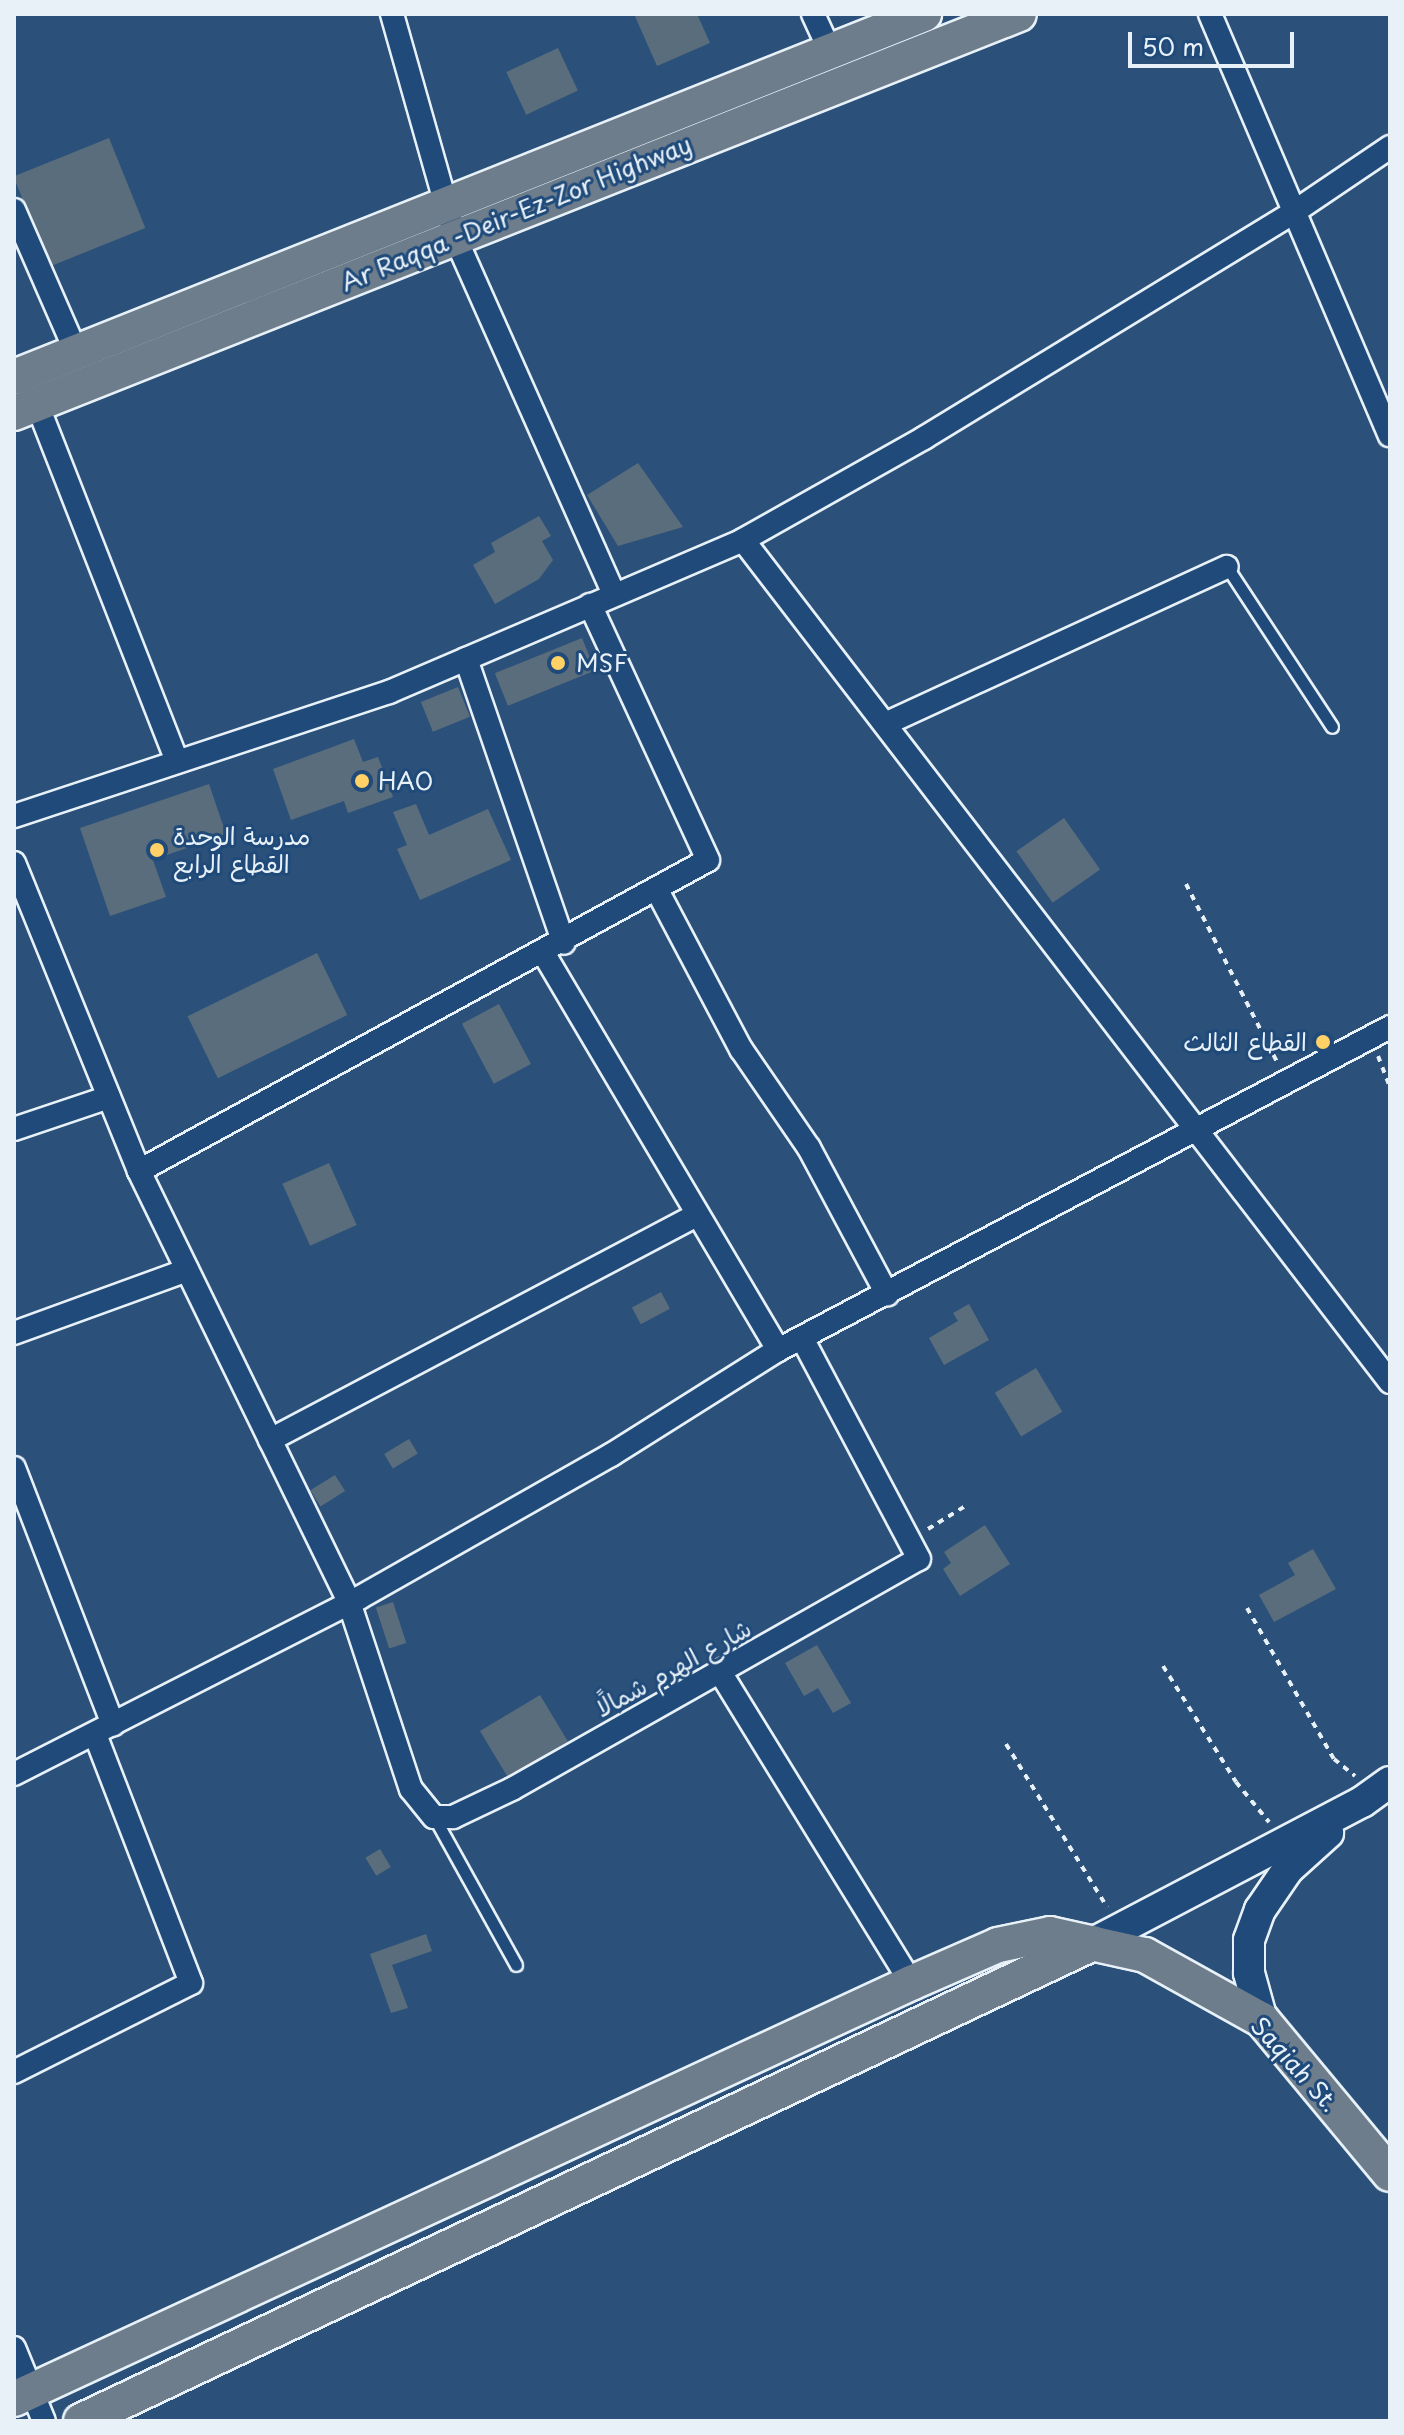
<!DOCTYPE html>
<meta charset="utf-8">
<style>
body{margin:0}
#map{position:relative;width:1404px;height:2435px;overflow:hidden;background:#2b517a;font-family:"Playpen Sans","Playpen Sans Arabic",sans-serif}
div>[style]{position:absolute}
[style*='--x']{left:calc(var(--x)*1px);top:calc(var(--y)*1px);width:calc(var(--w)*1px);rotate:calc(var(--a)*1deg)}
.building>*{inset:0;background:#5a6d7c;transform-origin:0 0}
.path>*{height:4px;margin-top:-2px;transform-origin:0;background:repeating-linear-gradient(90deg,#e8f1f8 0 6px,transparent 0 12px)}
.roads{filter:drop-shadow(2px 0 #e8f1f8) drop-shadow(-2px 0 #e8f1f8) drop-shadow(0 2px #e8f1f8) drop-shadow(0 -2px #e8f1f8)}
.lane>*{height:11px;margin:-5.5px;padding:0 5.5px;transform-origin:5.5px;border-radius:5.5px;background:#1f4a7a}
.street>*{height:22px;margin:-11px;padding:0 11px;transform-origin:11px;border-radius:11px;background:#1f4a7a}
.secondary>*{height:30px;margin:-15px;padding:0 15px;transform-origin:15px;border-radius:15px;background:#1f4a7a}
.primary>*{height:34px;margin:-17px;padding:0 17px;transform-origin:17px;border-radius:17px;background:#6d7d8c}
.dots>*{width:22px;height:22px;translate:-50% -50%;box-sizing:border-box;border:4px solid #1f4a7a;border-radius:50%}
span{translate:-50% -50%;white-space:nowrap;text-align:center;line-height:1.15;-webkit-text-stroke:6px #1f4a7a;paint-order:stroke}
.street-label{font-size:24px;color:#e8f1f8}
.poi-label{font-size:24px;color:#e8f1f8}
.left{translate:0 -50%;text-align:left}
.right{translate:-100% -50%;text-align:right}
.frame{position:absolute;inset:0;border:16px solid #e8f1f8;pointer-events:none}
.scale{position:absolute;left:1128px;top:32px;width:166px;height:36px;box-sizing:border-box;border:4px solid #e8f1f8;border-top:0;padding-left:10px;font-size:24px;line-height:28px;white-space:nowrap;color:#e8f1f8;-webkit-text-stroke:6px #1f4a7a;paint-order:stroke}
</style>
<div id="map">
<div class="building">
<i style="clip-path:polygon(634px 14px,697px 14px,710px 43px,657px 66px)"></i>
<i style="left:558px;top:48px;width:47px;height:57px;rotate:65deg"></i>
<i style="left:109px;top:138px;width:97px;height:103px;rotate:68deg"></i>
<i style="clip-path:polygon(638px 463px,683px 527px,618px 546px,587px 495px)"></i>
<i style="clip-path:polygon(539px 516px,551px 536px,542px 541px,553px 560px,539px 579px,495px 604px,473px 565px,495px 552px,491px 543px)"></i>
<i style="left:582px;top:638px;width:35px;height:94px;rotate:68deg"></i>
<i style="left:458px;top:687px;width:32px;height:40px;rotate:68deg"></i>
<i style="clip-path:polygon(354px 739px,363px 762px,378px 757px,393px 797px,348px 813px,344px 801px,291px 820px,273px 769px)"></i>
<i style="clip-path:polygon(209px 784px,226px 834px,153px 860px,166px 897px,110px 916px,80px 828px)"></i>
<i style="clip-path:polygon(416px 804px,429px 835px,488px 809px,511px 860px,420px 900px,397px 849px,407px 845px,393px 812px)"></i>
<i style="left:1064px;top:818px;width:63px;height:58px;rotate:55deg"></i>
<i style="left:317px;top:953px;width:69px;height:144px;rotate:64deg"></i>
<i style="left:499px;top:1004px;width:68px;height:42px;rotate:62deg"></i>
<i style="left:329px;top:1163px;width:68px;height:51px;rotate:66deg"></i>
<i style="left:661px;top:1292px;width:19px;height:33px;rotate:62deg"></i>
<i style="clip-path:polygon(969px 1304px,989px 1340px,944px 1365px,929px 1338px,958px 1321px,953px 1313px)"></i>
<i style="left:1036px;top:1368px;width:51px;height:48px;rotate:59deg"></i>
<i style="left:409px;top:1439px;width:17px;height:29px;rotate:59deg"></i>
<i style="left:335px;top:1475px;width:19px;height:29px;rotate:58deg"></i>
<i style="clip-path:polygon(985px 1525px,1010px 1564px,960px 1596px,943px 1569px,951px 1563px,944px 1552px)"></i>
<i style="clip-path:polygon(1313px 1549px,1336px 1589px,1274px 1622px,1259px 1595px,1295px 1575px,1288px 1563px)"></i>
<i style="left:393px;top:1602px;width:43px;height:18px;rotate:72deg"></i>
<i style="clip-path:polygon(817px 1645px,851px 1703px,833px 1713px,818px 1688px,804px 1696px,785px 1663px)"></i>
<i style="left:540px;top:1695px;width:54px;height:70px;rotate:59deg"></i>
<i style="left:380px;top:1849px;width:21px;height:17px;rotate:59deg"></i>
<i style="clip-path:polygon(426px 1934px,432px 1951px,392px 1965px,408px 2008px,391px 2013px,370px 1954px)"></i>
</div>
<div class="path">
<i style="--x:1186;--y:884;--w:200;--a:62.9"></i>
<i style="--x:1378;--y:1056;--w:33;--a:69"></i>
<i style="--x:928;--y:1529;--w:46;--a:-31.6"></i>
<i style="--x:1247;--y:1608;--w:174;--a:60.1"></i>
<i style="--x:1334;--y:1759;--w:27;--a:39"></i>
<i style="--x:1163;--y:1666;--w:137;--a:57.8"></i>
<i style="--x:1236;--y:1782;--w:52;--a:50.5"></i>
<i style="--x:1006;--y:1744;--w:192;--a:58.2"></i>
</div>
<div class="roads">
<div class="lane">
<i style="--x:1227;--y:567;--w:191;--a:56.7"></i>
<i style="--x:434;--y:1817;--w:169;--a:61"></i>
</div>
<div class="street">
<i style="--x:392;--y:14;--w:232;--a:74.2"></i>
<i style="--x:455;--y:237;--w:391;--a:66"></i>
<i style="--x:813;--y:14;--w:41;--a:65.3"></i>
<i style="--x:1210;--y:14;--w:458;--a:66.9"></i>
<i style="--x:14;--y:210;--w:155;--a:66.4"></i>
<i style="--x:37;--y:404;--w:384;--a:68.6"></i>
<i style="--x:743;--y:540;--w:1062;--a:52.46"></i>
<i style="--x:466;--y:659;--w:300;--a:71"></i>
<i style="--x:885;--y:724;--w:376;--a:-24.7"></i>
<i style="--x:14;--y:816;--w:395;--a:-18.3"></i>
<i style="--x:389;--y:692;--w:385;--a:-23.2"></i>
<i style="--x:743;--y:540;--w:208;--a:-29.4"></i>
<i style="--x:924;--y:438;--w:434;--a:-31.4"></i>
<i style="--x:1294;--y:212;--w:116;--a:-34.1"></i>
<i style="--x:14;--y:863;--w:332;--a:67.9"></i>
<i style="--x:139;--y:1171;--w:479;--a:64"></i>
<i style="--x:349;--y:1602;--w:197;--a:71.7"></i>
<i style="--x:411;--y:1789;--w:36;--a:51"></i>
<i style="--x:434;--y:1817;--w:19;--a:0"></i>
<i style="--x:453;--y:1817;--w:65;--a:-25.4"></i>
<i style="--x:512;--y:1789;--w:467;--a:-29.5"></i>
<i style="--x:919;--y:1559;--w:250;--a:-117.9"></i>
<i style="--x:657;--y:890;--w:180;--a:62.2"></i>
<i style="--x:741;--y:1049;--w:120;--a:55.5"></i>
<i style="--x:809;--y:1148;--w:166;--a:61.9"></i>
<i style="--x:544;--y:954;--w:460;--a:59.4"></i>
<i style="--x:14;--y:1129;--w:100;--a:-18.6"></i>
<i style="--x:139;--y:1171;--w:648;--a:-28.66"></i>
<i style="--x:708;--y:860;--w:281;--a:-114.8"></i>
<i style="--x:14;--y:1333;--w:184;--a:-20"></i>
<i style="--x:270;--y:1440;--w:480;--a:-27.8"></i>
<i style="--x:14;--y:1468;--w:275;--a:68.9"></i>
<i style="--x:720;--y:1672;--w:365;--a:58.4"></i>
<i style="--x:14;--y:1774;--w:387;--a:-27"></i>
<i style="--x:359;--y:1598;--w:290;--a:-29.6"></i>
<i style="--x:611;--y:1455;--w:197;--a:-32.2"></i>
<i style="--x:778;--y:1350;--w:692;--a:-27.82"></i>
<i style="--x:14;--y:2072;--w:198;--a:-26.7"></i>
<i style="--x:191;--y:1983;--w:267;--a:-111.1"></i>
<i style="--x:14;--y:2348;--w:79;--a:67.7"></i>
</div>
<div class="secondary">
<i style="--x:1093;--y:1943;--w:304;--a:-27.7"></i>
<i style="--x:1362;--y:1802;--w:34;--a:-36"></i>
<i style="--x:1262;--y:2020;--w:49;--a:-105.5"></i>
<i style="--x:1249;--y:1973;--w:33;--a:-90"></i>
<i style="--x:1249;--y:1940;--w:32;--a:-70"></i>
<i style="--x:1260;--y:1910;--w:50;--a:-55.7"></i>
<i style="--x:1288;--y:1869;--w:54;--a:-42"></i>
</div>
<div class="primary">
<i style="--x:14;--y:377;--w:980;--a:-21.75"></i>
<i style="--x:14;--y:413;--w:1081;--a:-21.65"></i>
<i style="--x:14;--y:2399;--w:989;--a:-24.88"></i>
<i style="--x:911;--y:1983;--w:95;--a:-23.6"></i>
<i style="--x:998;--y:1945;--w:53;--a:-11.9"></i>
<i style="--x:1050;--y:1934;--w:97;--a:12.5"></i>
<i style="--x:1145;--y:1955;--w:134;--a:29.1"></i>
<i style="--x:1262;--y:2020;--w:200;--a:50.3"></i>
<i style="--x:81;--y:2421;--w:1119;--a:-25.28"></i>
</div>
</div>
<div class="dots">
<i style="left:558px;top:663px;background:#ffd166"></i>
<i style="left:362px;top:781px;background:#ffd166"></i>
<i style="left:157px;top:850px;background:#ffd166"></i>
<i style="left:1323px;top:1042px;background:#ffd166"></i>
</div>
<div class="street-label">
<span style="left:516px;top:213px;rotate:-22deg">Ar Raqqa -Deir-Ez-Zor Highway</span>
<span style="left:673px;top:1668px;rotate:-29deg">شارع الهرم شمالًا</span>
<span style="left:1295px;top:2064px;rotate:48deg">Saqiah St.</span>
</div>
<div class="poi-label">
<span class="left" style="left:576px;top:663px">MSF</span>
<span class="left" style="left:378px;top:781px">HAO</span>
<span class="left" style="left:173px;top:850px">مدرسة الوحدة<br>القطاع الرابع</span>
<span class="right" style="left:1307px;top:1042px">القطاع الثالث</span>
</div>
<div class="frame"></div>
<div class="scale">50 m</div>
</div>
